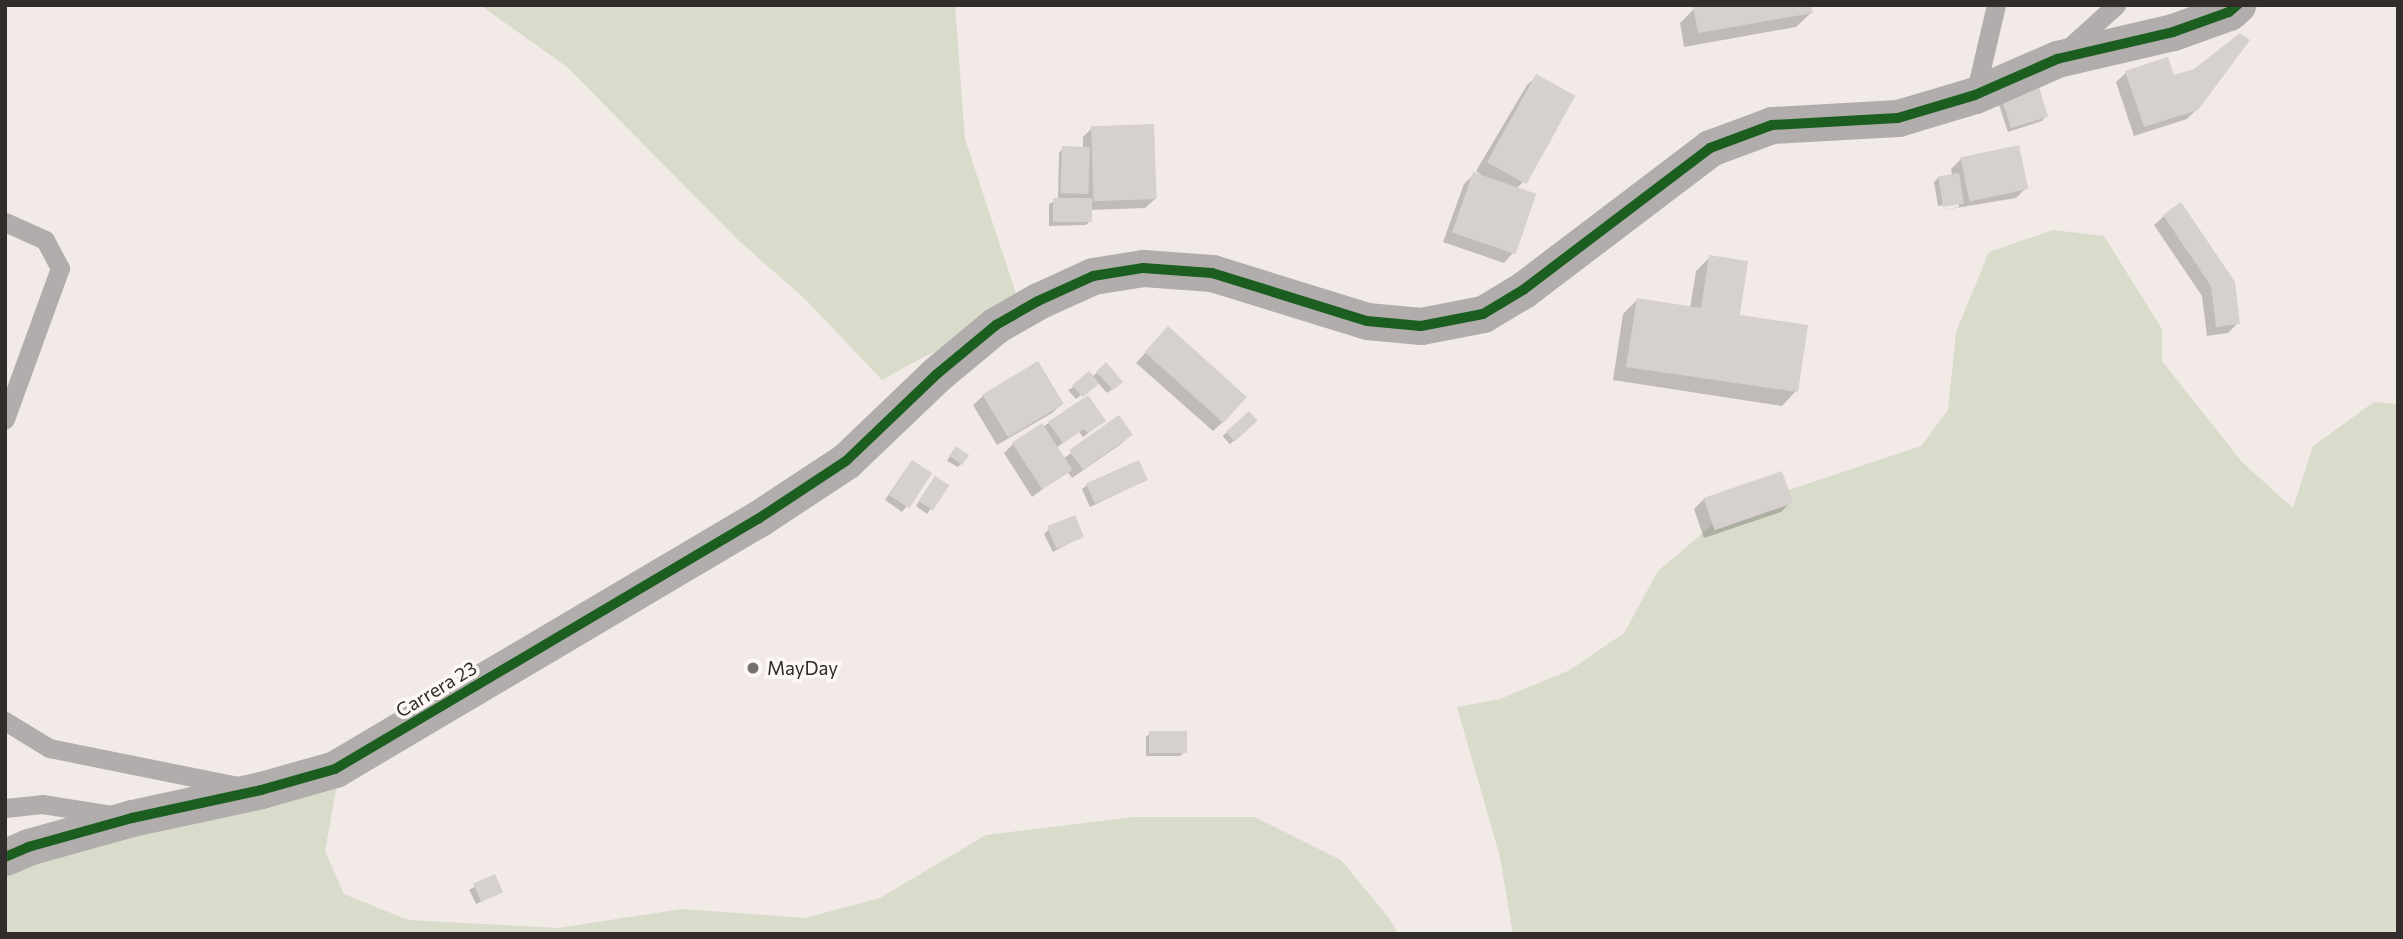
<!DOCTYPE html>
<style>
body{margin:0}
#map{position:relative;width:2403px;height:939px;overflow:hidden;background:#f2eae7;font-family:Commissioner,sans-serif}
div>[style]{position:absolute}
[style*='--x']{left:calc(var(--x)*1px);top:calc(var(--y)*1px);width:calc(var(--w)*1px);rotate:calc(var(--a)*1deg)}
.green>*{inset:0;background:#d9dbcb}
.shadow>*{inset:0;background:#0003;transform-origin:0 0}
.building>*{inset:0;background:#d6d0ce;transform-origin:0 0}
.service>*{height:19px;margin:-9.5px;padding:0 9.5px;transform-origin:9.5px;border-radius:9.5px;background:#b0adac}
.minor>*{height:37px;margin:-18.5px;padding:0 18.5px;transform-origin:18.5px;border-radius:18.5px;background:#b0adac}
.cycleway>*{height:10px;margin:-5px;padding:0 5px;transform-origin:5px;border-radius:5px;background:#1b5e20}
.dots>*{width:19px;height:19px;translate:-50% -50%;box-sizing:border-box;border:4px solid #fef8f5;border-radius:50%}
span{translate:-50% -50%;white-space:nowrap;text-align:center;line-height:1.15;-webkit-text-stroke:7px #fef8f5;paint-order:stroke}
.poi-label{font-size:19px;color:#322d2a}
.left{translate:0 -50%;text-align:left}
.street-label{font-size:19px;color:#322d2a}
.frame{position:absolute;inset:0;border:7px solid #322d2a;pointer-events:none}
</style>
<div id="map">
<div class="green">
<i style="clip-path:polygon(480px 5px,955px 5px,965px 139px,1025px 321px,927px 355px,882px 380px,805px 299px,739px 241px,567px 67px)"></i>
<i style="clip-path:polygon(2053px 230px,2104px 236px,2162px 329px,2162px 361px,2242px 462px,2293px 508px,2313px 446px,2374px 402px,2398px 404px,2398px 934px,1513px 934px,1500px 857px,1457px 707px,1500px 699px,1570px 670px,1624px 633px,1658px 571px,1731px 509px,1921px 446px,1948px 410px,1956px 332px,1989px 252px)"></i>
<i style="clip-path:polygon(337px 785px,325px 851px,344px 894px,408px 920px,558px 928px,682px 909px,805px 918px,880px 898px,986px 835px,1134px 817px,1255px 817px,1341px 860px,1389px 918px,1398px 934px,5px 934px,5px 871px,37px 857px)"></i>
</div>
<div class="shadow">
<i style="clip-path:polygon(1698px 5px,1809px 5px,1811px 13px,1796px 27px,1684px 47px,1680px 23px)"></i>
<i style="clip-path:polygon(2126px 73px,2197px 109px,2187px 119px,2134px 136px,2116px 82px)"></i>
<i style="clip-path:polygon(1537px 76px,1522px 183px,1516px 189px,1513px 253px,1504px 263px,1443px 242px,1464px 184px,1474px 174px,1484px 177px,1476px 171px,1527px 85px)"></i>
<i style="clip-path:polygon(2003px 101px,2046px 116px,2042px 121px,2008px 132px,1999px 105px)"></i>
<i style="clip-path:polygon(1092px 128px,1155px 199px,1145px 208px,1090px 210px,1090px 221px,1086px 225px,1049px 226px,1049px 204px,1058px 199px,1059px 153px,1063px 148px,1083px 149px,1083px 137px)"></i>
<i style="clip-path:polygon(1961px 159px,2026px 188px,2016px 198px,1938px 211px,1959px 207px,1959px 203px,1938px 206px,1934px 182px,1939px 177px,1952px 175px,1951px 169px)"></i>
<i style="clip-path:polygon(2164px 216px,2238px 323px,2228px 333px,2207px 336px,2202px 296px,2154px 225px)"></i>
<i style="clip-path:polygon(1710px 257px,1738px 316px,1796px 391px,1782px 406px,1613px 380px,1623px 314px,1637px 300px,1690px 308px,1696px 271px)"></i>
<i style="clip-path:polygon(1159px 338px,1223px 422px,1213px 431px,1136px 363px)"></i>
<i style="clip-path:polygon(1038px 363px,1062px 404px,1052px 413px,997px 445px,973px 405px,983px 396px)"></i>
<i style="clip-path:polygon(1106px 365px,1116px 386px,1107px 393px,1097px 382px,1076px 399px,1068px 390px,1092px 377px)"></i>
<i style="left:1249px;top:413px;width:11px;height:35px;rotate:49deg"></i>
<i style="clip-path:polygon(1119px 417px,1131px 434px,1121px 444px,1072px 478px,1067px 471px,1032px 497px,1004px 453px,1013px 444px,1049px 423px,1104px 421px,1083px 437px,1079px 432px,1056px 448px,1063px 459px)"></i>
<i style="clip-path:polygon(952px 453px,962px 463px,958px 467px,947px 461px)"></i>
<i style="clip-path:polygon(908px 466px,906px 507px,902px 512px,885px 500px)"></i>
<i style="clip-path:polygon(1146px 480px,1090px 507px,1082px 489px,1087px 485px)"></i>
<i style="clip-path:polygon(931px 483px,947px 485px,927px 514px,916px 506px)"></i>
<i style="clip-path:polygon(1704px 499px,1791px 502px,1781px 512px,1704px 538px,1694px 509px)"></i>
<i style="clip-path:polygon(1049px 529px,1082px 536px,1053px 552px,1044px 534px)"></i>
<i style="clip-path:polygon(1150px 733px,1185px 752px,1180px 756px,1146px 756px,1146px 737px)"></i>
<i style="left:494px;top:877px;width:16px;height:28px;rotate:63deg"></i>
</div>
<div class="building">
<i style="clip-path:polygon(1705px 5px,1811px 5px,1813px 13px,1698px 33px,1693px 7px)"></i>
<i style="clip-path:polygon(2240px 33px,2250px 40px,2198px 110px,2144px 127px,2125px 71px,2168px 57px,2174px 75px,2194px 69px)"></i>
<i style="left:1536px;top:74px;width:45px;height:101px;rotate:29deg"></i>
<i style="left:2039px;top:87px;width:31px;height:39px;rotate:73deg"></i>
<i style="left:1154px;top:124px;width:75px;height:63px;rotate:88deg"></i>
<i style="left:2019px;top:145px;width:45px;height:60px;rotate:78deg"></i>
<i style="left:1062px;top:146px;width:28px;height:47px;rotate:2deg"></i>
<i style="left:1473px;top:172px;width:67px;height:64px;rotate:19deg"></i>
<i style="left:1959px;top:173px;width:31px;height:21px;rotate:81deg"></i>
<i style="left:1053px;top:198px;width:39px;height:24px"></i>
<i style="clip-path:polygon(2181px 202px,2235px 282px,2240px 324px,2216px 327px,2211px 286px,2163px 215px)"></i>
<i style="clip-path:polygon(1709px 255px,1748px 261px,1740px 315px,1808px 325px,1798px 392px,1626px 367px,1637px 298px,1701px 308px)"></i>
<i style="left:1168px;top:326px;width:106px;height:35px;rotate:42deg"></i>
<i style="left:1038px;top:361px;width:50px;height:65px;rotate:59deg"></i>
<i style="clip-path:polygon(1106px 362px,1123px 382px,1113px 390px,1096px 372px)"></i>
<i style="left:1089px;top:371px;width:16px;height:22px;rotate:50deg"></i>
<i style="clip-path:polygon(1088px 395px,1106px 421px,1088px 433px,1084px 429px,1063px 443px,1048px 422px)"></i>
<i style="left:1249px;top:411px;width:13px;height:31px;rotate:48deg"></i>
<i style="left:1119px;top:415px;width:24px;height:61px;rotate:55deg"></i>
<i style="left:1042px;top:423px;width:56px;height:36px;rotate:57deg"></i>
<i style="left:956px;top:446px;width:16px;height:12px;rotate:35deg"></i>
<i style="left:912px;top:460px;width:24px;height:42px;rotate:33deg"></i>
<i style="left:1139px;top:460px;width:22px;height:58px;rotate:66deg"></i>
<i style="left:1782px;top:471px;width:34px;height:83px;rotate:71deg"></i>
<i style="left:935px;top:476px;width:17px;height:30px;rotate:33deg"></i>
<i style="left:1075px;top:515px;width:24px;height:30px;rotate:68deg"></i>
<i style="left:1149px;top:731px;width:38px;height:22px"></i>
<i style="left:495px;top:874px;width:20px;height:24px;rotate:66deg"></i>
</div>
<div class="service">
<i style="--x:2065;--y:51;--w:69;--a:-42"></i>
<i style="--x:1975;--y:95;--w:92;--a:-76.9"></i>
<i style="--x:5;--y:222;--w:44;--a:24.2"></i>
<i style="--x:45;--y:240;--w:32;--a:62"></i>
<i style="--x:60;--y:268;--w:161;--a:110"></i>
<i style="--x:5;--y:721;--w:52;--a:31.5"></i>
<i style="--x:49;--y:748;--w:193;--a:11.4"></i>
<i style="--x:5;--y:808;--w:37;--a:-6"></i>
<i style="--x:42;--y:804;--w:72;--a:8.8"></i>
</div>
<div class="minor">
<i style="--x:5;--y:857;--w:25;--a:-23"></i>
<i style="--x:28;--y:847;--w:108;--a:-15.6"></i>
<i style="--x:132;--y:818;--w:132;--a:-12.2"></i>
<i style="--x:261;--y:790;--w:77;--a:-15.8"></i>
<i style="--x:335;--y:769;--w:491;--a:-30.6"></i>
<i style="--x:758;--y:519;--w:105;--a:-33.4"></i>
<i style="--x:846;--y:461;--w:126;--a:-43.7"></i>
<i style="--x:937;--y:374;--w:77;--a:-39.7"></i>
<i style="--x:996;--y:325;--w:48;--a:-29.7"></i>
<i style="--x:1038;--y:301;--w:60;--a:-24.4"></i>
<i style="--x:1093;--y:276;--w:51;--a:-9.1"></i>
<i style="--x:1143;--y:268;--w:69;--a:4.1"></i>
<i style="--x:1212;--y:273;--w:162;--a:17.2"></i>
<i style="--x:1367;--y:321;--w:54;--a:5.3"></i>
<i style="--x:1421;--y:326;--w:63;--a:-11"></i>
<i style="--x:1483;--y:314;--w:47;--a:-31"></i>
<i style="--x:1523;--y:290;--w:235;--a:-37.2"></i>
<i style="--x:1710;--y:148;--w:66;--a:-20.4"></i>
<i style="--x:1772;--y:125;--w:126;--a:-3.2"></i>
<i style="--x:1898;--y:118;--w:80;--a:-16.6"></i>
<i style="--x:1975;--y:95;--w:90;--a:-23.7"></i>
<i style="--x:2057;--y:59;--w:119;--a:-13.1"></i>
<i style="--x:2173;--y:32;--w:59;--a:-19.7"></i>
<i style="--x:2229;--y:12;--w:11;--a:-41"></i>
</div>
<div class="cycleway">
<i style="--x:5;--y:857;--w:25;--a:-23"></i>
<i style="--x:28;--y:847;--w:108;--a:-15.6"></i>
<i style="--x:132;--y:818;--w:132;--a:-12.2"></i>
<i style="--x:261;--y:790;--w:77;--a:-15.8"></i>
<i style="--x:335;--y:769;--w:491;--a:-30.6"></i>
<i style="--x:758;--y:519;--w:105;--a:-33.4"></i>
<i style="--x:846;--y:461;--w:126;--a:-43.7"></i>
<i style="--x:937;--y:374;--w:77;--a:-39.7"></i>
<i style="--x:996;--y:325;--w:48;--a:-29.7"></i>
<i style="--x:1038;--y:301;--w:60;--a:-24.4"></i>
<i style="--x:1093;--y:276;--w:51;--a:-9.1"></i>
<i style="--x:1143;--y:268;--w:69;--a:4.1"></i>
<i style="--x:1212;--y:273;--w:162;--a:17.2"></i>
<i style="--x:1367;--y:321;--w:54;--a:5.3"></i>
<i style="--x:1421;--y:326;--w:63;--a:-11"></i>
<i style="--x:1483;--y:314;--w:47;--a:-31"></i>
<i style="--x:1523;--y:290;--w:235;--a:-37.2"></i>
<i style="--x:1710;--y:148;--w:66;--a:-20.4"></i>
<i style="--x:1772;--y:125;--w:126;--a:-3.2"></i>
<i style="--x:1898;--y:118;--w:80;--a:-16.6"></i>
<i style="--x:1975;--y:95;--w:90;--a:-23.7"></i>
<i style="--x:2057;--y:59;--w:119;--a:-13.1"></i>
<i style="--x:2173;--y:32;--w:59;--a:-19.7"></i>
<i style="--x:2229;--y:12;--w:11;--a:-41"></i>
</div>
<div class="dots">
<i style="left:753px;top:668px;background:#756f6c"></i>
</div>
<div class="poi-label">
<span class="left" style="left:767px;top:668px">MayDay</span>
</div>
<div class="street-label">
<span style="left:436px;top:689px;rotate:-31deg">Carrera 23</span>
</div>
<div class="frame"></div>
</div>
